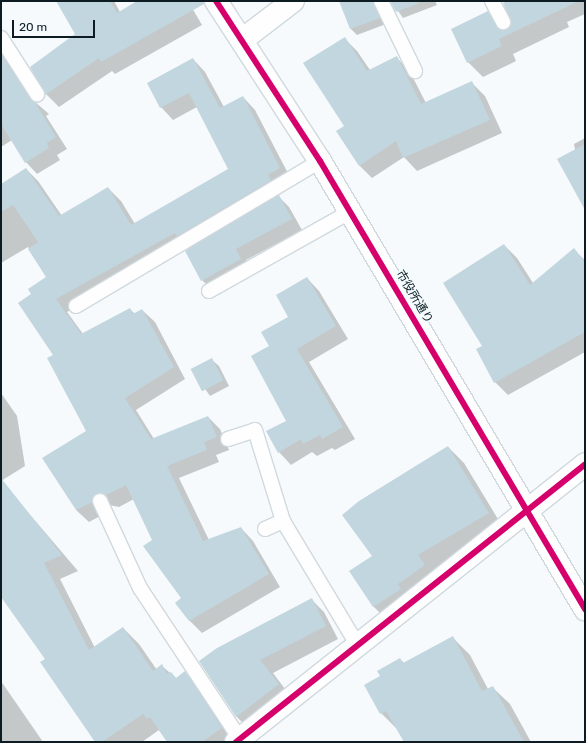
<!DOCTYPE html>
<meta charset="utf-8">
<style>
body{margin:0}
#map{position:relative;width:586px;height:743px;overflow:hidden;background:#f6fafc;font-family:Rubik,"Noto Sans JP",sans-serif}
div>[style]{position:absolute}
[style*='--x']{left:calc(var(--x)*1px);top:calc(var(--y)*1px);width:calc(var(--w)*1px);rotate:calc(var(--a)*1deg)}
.shadow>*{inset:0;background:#0003}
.building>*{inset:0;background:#c1d6de;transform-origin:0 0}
.roads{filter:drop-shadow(1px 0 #d0d9de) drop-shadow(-1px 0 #d0d9de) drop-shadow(0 1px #d0d9de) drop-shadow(0 -1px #d0d9de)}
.lane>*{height:14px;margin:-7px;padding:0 7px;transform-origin:7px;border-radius:7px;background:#fefeff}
.street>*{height:22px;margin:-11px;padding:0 11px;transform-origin:11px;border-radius:11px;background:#fefeff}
.secondary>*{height:22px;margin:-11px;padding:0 11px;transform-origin:11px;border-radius:11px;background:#fefeff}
.cycleway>*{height:6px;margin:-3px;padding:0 3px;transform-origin:3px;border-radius:3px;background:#d6006c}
span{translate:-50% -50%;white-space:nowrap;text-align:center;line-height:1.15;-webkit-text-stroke:4px #f3fbff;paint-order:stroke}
.street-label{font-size:12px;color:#0d1c22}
.frame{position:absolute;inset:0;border:2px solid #0d1c22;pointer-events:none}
.scale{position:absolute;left:12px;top:20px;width:83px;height:18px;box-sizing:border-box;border:2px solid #0d1c22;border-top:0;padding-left:5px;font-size:12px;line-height:14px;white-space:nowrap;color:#0d1c22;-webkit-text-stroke:3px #f3fbff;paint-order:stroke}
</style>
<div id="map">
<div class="shadow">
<i style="clip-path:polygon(58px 1px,114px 1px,120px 12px,139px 1px,188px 1px,202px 25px,115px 74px,112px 71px,59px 107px,46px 94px,76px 34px)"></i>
<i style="clip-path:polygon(350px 1px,383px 1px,386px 24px,357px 35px,351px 29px)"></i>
<i style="clip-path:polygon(391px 1px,435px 1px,437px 5px,403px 18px)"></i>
<i style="clip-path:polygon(509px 1px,585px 1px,585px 14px,567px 22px,569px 27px,513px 54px,516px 61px,483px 77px,468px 62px,487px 12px,504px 31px,511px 27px)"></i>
<i style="clip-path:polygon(344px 38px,357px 51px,370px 70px,396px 57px,409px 70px,426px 103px,472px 83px,485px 96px,502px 133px,417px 171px,404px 157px,372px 178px,359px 165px,345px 127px)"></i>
<i style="clip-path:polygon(1px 48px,35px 102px,49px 114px,46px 116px,67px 149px,57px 155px,60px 160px,37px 174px,26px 162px,12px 140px,1px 147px)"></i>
<i style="clip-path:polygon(193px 59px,205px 72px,224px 107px,243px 97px,255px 110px,292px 181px,279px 188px,282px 193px,278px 196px,289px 207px,302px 230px,246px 260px,251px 270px,213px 291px,202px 280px,187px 245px,67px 312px,83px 334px,130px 309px,135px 314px,142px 310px,155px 322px,185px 379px,136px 410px,154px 439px,208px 417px,220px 429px,229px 450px,216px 455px,219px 462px,179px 478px,209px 540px,241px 528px,253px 541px,280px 587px,202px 633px,189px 620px,182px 599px,134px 499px,119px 507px,109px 505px,104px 514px,89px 522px,76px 510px,88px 431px,54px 355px,33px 294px,47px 278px,28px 247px,1px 263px,1px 185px,26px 169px,38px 181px,62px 216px,108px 188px,121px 201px,135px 224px,229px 169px,197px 107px,173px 120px,161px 107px)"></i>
<i style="clip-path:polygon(585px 138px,585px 202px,574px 144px)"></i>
<i style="clip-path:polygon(504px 245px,517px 258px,533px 283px,574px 250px,585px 260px,585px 352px,508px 395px,495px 382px,483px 346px)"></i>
<i style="clip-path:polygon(307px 278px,319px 291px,348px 339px,309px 362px,355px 439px,335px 450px,332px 448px,317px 456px,312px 452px,291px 465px,279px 452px,287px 421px,270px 346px,290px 317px)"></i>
<i style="clip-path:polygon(212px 360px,219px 366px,229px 386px,210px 396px,192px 370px)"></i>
<i style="clip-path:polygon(1px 393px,17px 416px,25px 466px,1px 481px)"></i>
<i style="clip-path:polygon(448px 447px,464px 463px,504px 529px,390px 623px,374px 607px,351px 572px,373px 556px)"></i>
<i style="clip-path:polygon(14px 496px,78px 571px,60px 579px,95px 648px,123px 628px,139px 644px,157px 670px,162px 666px,177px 679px,185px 673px,201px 689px,236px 742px,168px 742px,159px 730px,142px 742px,96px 742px,46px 660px,1px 595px,1px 506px)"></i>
<i style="clip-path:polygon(311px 599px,324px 612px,338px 639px,273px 673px,291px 697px,249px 729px,237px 717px,200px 662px)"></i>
<i style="clip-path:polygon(453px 638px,470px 655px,488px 689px,492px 687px,510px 704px,531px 742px,405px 742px,399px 731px,381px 713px,365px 685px,381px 676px,400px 659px,404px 663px)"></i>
<i style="clip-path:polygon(1px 682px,3px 684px,43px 742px,1px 742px)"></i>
</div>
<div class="building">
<i style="clip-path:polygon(56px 1px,110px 1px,117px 13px,137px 1px,204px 1px,204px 4px,101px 62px,99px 58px,45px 95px,30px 67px,75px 34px)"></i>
<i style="clip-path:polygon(339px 1px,373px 1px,380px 18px,350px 29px)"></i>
<i style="clip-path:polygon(390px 1px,419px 1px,419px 3px,396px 12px)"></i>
<i style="clip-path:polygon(507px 1px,579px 1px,499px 39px,502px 46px,467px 63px,451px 29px,488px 11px,498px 29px,507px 30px,511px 22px,503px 3px)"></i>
<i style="clip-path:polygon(345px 37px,367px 71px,397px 56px,421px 104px,472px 81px,490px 120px,403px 158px,396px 141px,359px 166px,336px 131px,344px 126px,303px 63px)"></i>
<i style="clip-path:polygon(1px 54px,30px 99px,38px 102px,36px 104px,56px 137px,47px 143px,49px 148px,25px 163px,1px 124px)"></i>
<i style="clip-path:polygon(193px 58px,220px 108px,243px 96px,280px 168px,268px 175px,271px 180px,177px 236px,175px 233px,56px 299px,81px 334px,130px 308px,133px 314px,142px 309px,174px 367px,125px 398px,151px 439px,208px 416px,217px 437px,204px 442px,207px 450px,167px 466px,203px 541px,241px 527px,269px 574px,189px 621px,175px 603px,181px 598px,143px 546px,152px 540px,126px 485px,106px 495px,96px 493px,92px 502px,76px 510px,42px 458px,86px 431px,47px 358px,53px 355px,18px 303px,31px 294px,28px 289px,46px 277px,28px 249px,38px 242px,13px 205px,1px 212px,1px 184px,26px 168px,59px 216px,108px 187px,131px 225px,228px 169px,189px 93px,160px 108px,147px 83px)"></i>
<i style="clip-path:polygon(585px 144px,585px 210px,557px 159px)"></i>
<i style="clip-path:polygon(279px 195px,292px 219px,236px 249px,241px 259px,201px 281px,185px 251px)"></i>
<i style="clip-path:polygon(504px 244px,530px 285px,574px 248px,585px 262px,585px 332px,494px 383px,476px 349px,482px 346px,443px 283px)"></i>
<i style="clip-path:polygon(307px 277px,336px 326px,297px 349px,343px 427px,322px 439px,320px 435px,303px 444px,301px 439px,278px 453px,266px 431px,286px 421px,251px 356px,269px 346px,261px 332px,288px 317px,276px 295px)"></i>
<i style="left:212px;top:358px;width:25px;height:24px;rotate:63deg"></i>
<i style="clip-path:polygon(448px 446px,489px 513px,418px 555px,425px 565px,398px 584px,401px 589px,373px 607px,349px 571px,372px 556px,342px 515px,359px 501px)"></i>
<i style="clip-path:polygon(1px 478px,62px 555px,44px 563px,89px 650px,123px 627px,153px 671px,162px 664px,167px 674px,171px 672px,176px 678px,185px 671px,222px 728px,202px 742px,167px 742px,150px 717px,147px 719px,143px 714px,102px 742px,95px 742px,40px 662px,45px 659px,1px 597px)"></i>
<i style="clip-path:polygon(312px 598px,326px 626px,260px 660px,279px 684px,236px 717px,199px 661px,217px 648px)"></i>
<i style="clip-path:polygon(453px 636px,482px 691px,493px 686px,524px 742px,404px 742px,386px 711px,380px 714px,364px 685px,380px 676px,377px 671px,400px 658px,403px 663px)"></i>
</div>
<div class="roads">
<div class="lane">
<i style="--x:381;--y:1;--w:78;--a:64.1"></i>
<i style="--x:492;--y:1;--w:24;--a:62"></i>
<i style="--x:1;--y:38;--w:67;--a:57.3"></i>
<i style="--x:209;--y:291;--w:162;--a:-29.3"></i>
<i style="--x:76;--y:306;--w:284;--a:-30.7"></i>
<i style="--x:228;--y:439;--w:28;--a:-18"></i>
<i style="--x:255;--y:430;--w:95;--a:72.9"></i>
<i style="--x:283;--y:521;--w:144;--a:59"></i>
<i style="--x:100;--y:501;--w:96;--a:65.3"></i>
<i style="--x:140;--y:588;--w:181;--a:56.5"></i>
<i style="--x:265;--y:529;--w:20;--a:-24"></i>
</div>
<div class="street">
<i style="--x:242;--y:40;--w:64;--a:-37.4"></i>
<i style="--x:236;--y:742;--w:446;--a:-38.5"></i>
</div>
<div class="secondary">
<i style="--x:216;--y:1;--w:191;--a:57"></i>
<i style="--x:320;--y:161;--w:521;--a:59.39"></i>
</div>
</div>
<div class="cycleway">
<i style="--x:216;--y:1;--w:191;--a:57"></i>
<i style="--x:320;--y:161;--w:521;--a:59.39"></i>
<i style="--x:236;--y:742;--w:446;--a:-38.5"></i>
</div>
<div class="street-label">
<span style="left:414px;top:297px;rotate:59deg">市役所通り</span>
</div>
<div class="frame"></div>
<div class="scale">20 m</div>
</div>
